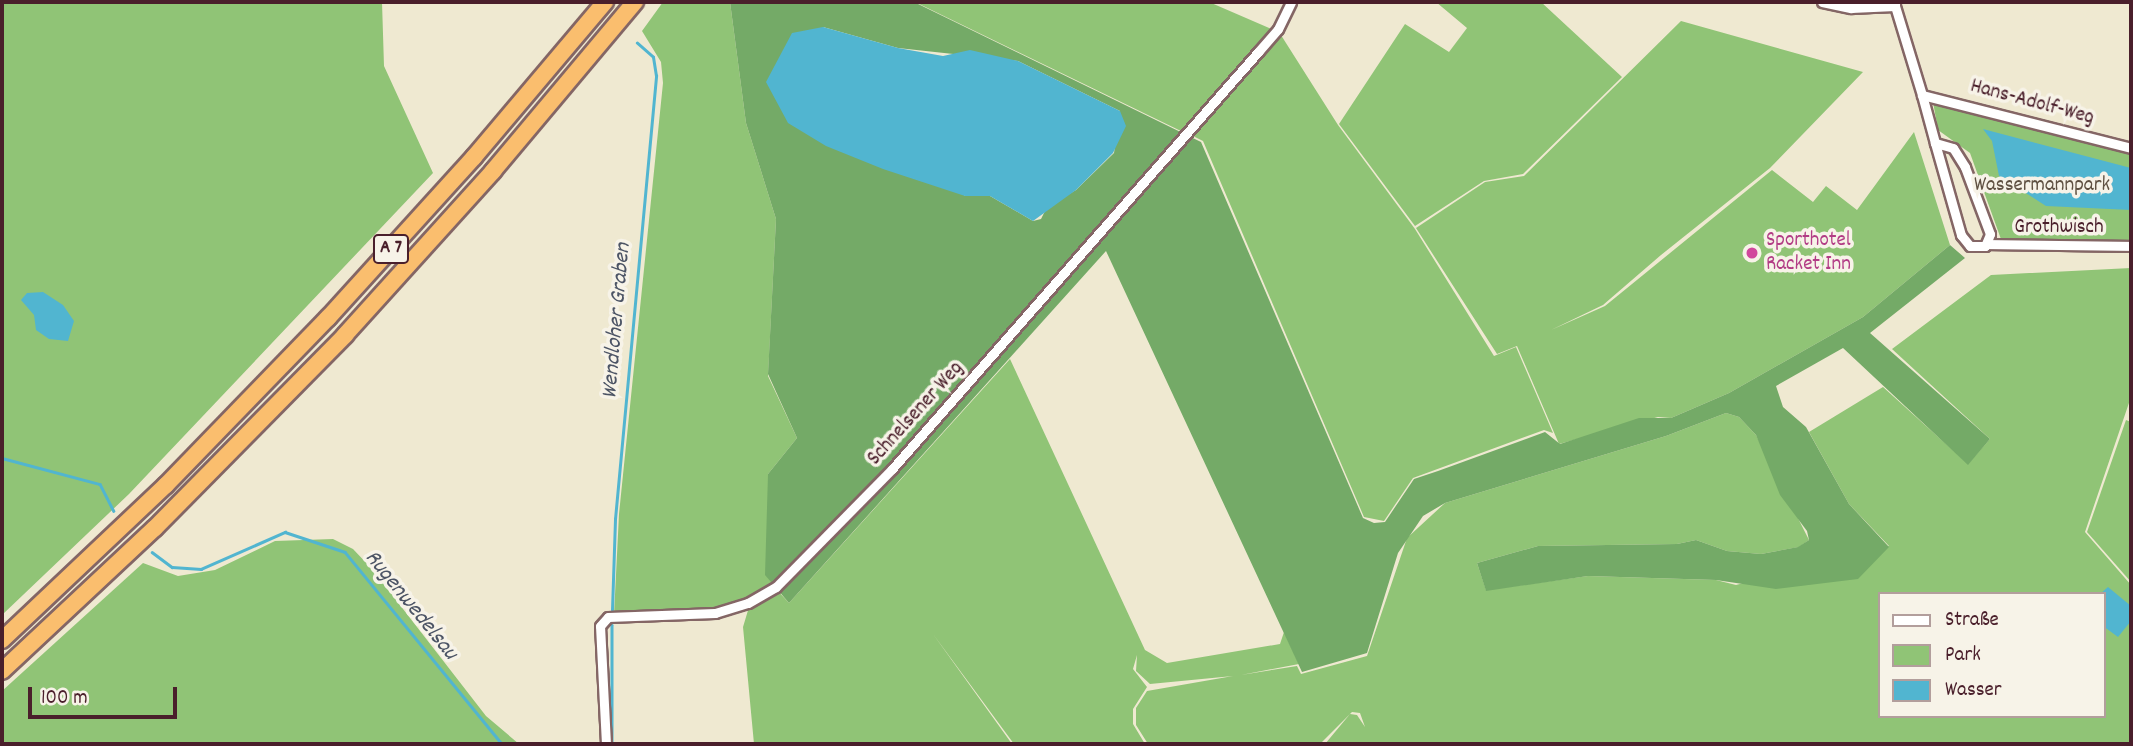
<!DOCTYPE html>
<meta charset="utf-8">
<style>
body{margin:0}
#map{position:relative;width:2133px;height:746px;overflow:hidden;background:#efe9d1;font-family:Dekko,sans-serif}
div>[style]{position:absolute}
[style*='--x']{left:calc(var(--x)*1px);top:calc(var(--y)*1px);width:calc(var(--w)*1px);rotate:calc(var(--a)*1deg)}
.green>*{inset:0;background:#90c476}
.forest>*{inset:0;background:#74aa67}
.water>*{inset:0;background:#51b5d0}
.stream>*{height:2.5px;margin:-1.25px;padding:0 1.25px;transform-origin:1.25px;border-radius:1.25px;background:#51b5d0}
.roads{filter:drop-shadow(2px 0 #846665) drop-shadow(-2px 0 #846665) drop-shadow(0 2px #846665) drop-shadow(0 -2px #846665)}
.street>*{height:9px;margin:-4.5px;padding:0 4.5px;transform-origin:4.5px;border-radius:4.5px;background:#fff}
.highway>*{height:16px;margin:-8px;padding:0 8px;transform-origin:8px;border-radius:8px;background:#fabe6e}
.dots>*{width:19px;height:19px;translate:-50% -50%;box-sizing:border-box;border:4px solid #f7f3e8;border-radius:50%}
span{translate:-50% -50%;white-space:nowrap;text-align:center;line-height:1.15;-webkit-text-stroke:7px #f7f3e8;paint-order:stroke}
.shield-label span{padding:2px 5px;background:#f7f3e8;border:2px solid;border-radius:5px;-webkit-text-stroke-width:0}
.shield-label{font-size:19px;color:#4a1f2b;font-weight:700}
.street-label{font-size:21px;color:#4a1f2b}
.park-label{font-size:21px;color:#5f5142}
.hotel-label{font-size:21px;color:#b23c85}
.left{translate:0 -50%;text-align:left}
.water-label{font-size:23px;color:#4c5465;font-style:italic}
.frame{position:absolute;inset:0;border:4px solid #4a1f2b;pointer-events:none}
.legend{position:absolute;left:1878px;top:592px;width:228px;height:126px;box-sizing:border-box;background:#f7f3e8;border:2px solid #b29e9c;margin:0;padding:9px 12px;list-style:none;font-size:21px;color:#4a1f2b}
.legend li{display:flex;align-items:center;gap:14px;height:35px}
.legend b{width:35px;border:2px solid #b29e9c}
.scale{position:absolute;left:28px;top:687px;width:149px;height:32px;box-sizing:border-box;border:4px solid #4a1f2b;border-top:0;padding-left:9px;font-size:21px;line-height:24px;white-space:nowrap;color:#4a1f2b;-webkit-text-stroke:5px #f7f3e8;paint-order:stroke}
</style>
<div id="map">
<div class="green">
<i style="clip-path:polygon(2px 2px,382px 2px,384px 66px,433px 173px,129px 494px,2px 615px)"></i>
<i style="clip-path:polygon(663px 2px,730px 2px,746px 123px,776px 219px,768px 376px,797px 438px,768px 474px,773px 585px,748px 602px,714px 610px,614px 615px,619px 514px,663px 83px,661px 62px,642px 31px)"></i>
<i style="clip-path:polygon(915px 2px,1209px 2px,1274px 30px,1185px 133px)"></i>
<i style="clip-path:polygon(1436px 2px,1541px 2px,1622px 77px,1523px 174px,1484px 181px,1415px 226px,1339px 124px,1405px 24px,1449px 52px,1467px 28px)"></i>
<i style="clip-path:polygon(1681px 21px,1863px 72px,1770px 168px,1661px 255px,1603px 305px,1551px 330px,1605px 306px,1772px 170px,1813px 202px,1826px 186px,1857px 210px,1914px 132px,1950px 245px,1863px 317px,1729px 393px,1671px 418px,1658px 417px,1559px 444px,1517px 346px,1497px 354px,1416px 228px,1485px 182px,1524px 176px)"></i>
<i style="clip-path:polygon(1279px 32px,1338px 125px,1415px 229px,1494px 356px,1516px 347px,1553px 433px,1544px 430px,1413px 478px,1384px 521px,1364px 517px,1203px 141px,1189px 134px)"></i>
<i style="clip-path:polygon(1933px 102px,2131px 151px,2131px 240px,2002px 242px,1970px 153px,1938px 130px)"></i>
<i style="clip-path:polygon(evenodd,2131px 268px,2131px 397px,2085px 532px,2131px 585px,2131px 744px,1325px 744px,1350px 714px,1357px 715px,1365px 727px,1360px 713px,1352px 712px,1320px 744px,1148px 744px,1136px 725px,1136px 708px,1147px 691px,1233px 676px,1150px 684px,1136px 671px,1137px 655px,1133px 669px,1147px 687px,1133px 709px,1133px 724px,1145px 744px,1014px 744px,933px 634px,1012px 744px,754px 744px,743px 627px,749px 607px,777px 590px,789px 603px,1010px 359px,1145px 650px,1167px 663px,1280px 644px,1284px 632px,1299px 664px,1241px 675px,1297px 666px,1301px 674px,1367px 656px,1407px 538px,1445px 503px,1666px 436px,1726px 413px,1739px 417px,1756px 435px,1809px 540px,1799px 547px,1761px 554px,1727px 551px,1696px 540px,1677px 544px,1538px 546px,1477px 563px,1486px 590px,1588px 576px,1716px 580px,1736px 585px,1889px 546px,1849px 504px,1809px 432px,1883px 387px,1968px 464px,1990px 439px,1892px 349px,1991px 275px,2131px 268px,1879px 594px,2103px 594px,2103px 716px,1879px 716px,1879px 594px)"></i>
<i style="clip-path:polygon(2126px 420px,2131px 422px,2131px 582px,2087px 532px)"></i>
<i style="clip-path:polygon(333px 539px,353px 549px,372px 569px,486px 716px,519px 744px,2px 744px,2px 691px,143px 563px,178px 576px,215px 570px,275px 541px)"></i>
</div>
<div class="forest">
<i style="clip-path:polygon(evenodd,730px 2px,914px 2px,1201px 142px,1363px 518px,1374px 523px,1385px 522px,1414px 479px,1438px 471px,1545px 432px,1560px 444px,1639px 418px,1671px 418px,1729px 393px,1863px 317px,1950px 245px,1965px 258px,1870px 333px,1990px 439px,1968px 465px,1843px 348px,1776px 386px,1783px 407px,1806px 427px,1849px 504px,1889px 547px,1858px 579px,1776px 589px,1716px 580px,1588px 576px,1486px 591px,1477px 563px,1538px 546px,1677px 544px,1696px 540px,1727px 551px,1761px 554px,1798px 547px,1809px 540px,1807px 531px,1780px 495px,1756px 435px,1739px 417px,1726px 413px,1666px 436px,1445px 503px,1423px 516px,1398px 553px,1367px 653px,1302px 672px,1106px 251px,789px 603px,765px 575px,768px 474px,797px 438px,768px 374px,776px 219px,746px 123px,730px 2px,823px 27px,898px 48px,1018px 61px,1120px 111px,1114px 153px,1076px 190px,1047px 207px,1041px 219px,1033px 221px,990px 196px,965px 196px,823px 27px)"></i>
</div>
<div class="water">
<i style="clip-path:polygon(823px 27px,898px 48px,943px 56px,970px 50px,1018px 61px,1120px 111px,1126px 126px,1113px 153px,1076px 190px,1033px 221px,990px 196px,965px 196px,883px 169px,826px 146px,788px 123px,766px 82px,792px 33px)"></i>
<i style="clip-path:polygon(1983px 129px,2131px 168px,2131px 210px,2046px 206px,1999px 176px,1992px 141px)"></i>
<i style="clip-path:polygon(43px 292px,63px 305px,74px 321px,68px 341px,49px 339px,36px 330px,34px 315px,21px 300px,27px 293px)"></i>
<i style="clip-path:polygon(2108px 587px,2131px 606px,2131px 621px,2118px 637px,2103px 626px,2103px 594px,2100px 594px)"></i>
</div>
<div class="stream">
<i style="--x:2;--y:458;--w:101;--a:14.9"></i>
<i style="--x:100;--y:484;--w:30;--a:63"></i>
<i style="--x:152;--y:552;--w:25;--a:37"></i>
<i style="--x:172;--y:567;--w:29;--a:4"></i>
<i style="--x:201;--y:569;--w:92;--a:-23.8"></i>
<i style="--x:285;--y:532;--w:63;--a:18.4"></i>
<i style="--x:345;--y:552;--w:248;--a:50.7"></i>
<i style="--x:612;--y:610;--w:91;--a:-88.1"></i>
<i style="--x:615;--y:519;--w:445;--a:-84.7"></i>
<i style="--x:656;--y:76;--w:19;--a:-99"></i>
<i style="--x:653;--y:57;--w:21;--a:-139"></i>
<i style="--x:612;--y:625;--w:119;--a:90"></i>
</div>
<div class="roads">
<div class="street">
<i style="--x:1822;--y:2;--w:30;--a:12"></i>
<i style="--x:1851;--y:8;--w:44;--a:-2.6"></i>
<i style="--x:1895;--y:2;--w:4;--a:90"></i>
<i style="--x:1895;--y:6;--w:93;--a:73.1"></i>
<i style="--x:1922;--y:95;--w:50;--a:74.8"></i>
<i style="--x:1935;--y:143;--w:96;--a:74.2"></i>
<i style="--x:1961;--y:235;--w:14;--a:51"></i>
<i style="--x:1970;--y:246;--w:15;--a:0"></i>
<i style="--x:1985;--y:246;--w:13;--a:-67"></i>
<i style="--x:1990;--y:234;--w:72;--a:-110.5"></i>
<i style="--x:1965;--y:167;--w:22;--a:-122"></i>
<i style="--x:1953;--y:148;--w:19;--a:-164"></i>
<i style="--x:1922;--y:95;--w:216;--a:14.2"></i>
<i style="--x:1987;--y:244;--w:144;--a:0.8"></i>
<i style="--x:606;--y:744;--w:118;--a:-92.9"></i>
<i style="--x:600;--y:626;--w:12;--a:-48"></i>
<i style="--x:608;--y:617;--w:107;--a:-2.1"></i>
<i style="--x:715;--y:613;--w:34;--a:-17"></i>
<i style="--x:748;--y:603;--w:32;--a:-30"></i>
<i style="--x:776;--y:587;--w:165;--a:-45.5"></i>
<i style="--x:892;--y:469;--w:555;--a:-48.73"></i>
<i style="--x:1258;--y:52;--w:30;--a:-49"></i>
<i style="--x:1278;--y:29;--w:30;--a:-64"></i>
</div>
<div class="highway">
<i style="--x:2;--y:640;--w:226;--a:-43.4"></i>
<i style="--x:166;--y:485;--w:233;--a:-45.9"></i>
<i style="--x:328;--y:318;--w:217;--a:-47.8"></i>
<i style="--x:474;--y:157;--w:203;--a:-49.8"></i>
<i style="--x:2;--y:671;--w:209;--a:-43.1"></i>
<i style="--x:155;--y:528;--w:271;--a:-45.4"></i>
<i style="--x:345;--y:335;--w:221;--a:-47.9"></i>
<i style="--x:493;--y:171;--w:221;--a:-50"></i>
</div>
</div>
<div class="dots">
<i style="left:1752px;top:253px;background:#d1479c"></i>
</div>
<div class="shield-label">
<span style="left:391px;top:249px">A 7</span>
</div>
<div class="street-label">
<span style="left:2032px;top:103px;rotate:15deg">Hans-Adolf-Weg</span>
<span style="left:2059px;top:228px">Grothwisch</span>
<span style="left:916px;top:414px;rotate:-48deg">Schnelsener Weg</span>
</div>
<div class="park-label">
<span style="left:2042px;top:186px">Wassermannpark</span>
</div>
<div class="hotel-label">
<span class="left" style="left:1766px;top:253px">Sporthotel<br>Racket Inn</span>
</div>
<div class="water-label">
<span style="left:618px;top:321px;rotate:-85deg">Wendloher Graben</span>
<span style="left:410px;top:606px;rotate:51deg">Rugenwedelsau</span>
</div>
<div class="frame"></div>
<ul class="legend">
<li><b style="height:9px;background:#fff"></b>Straße</li>
<li><b style="height:19px;background:#90c476"></b>Park</li>
<li><b style="height:19px;background:#51b5d0"></b>Wasser</li>
</ul>
<div class="scale">100 m</div>
</div>
